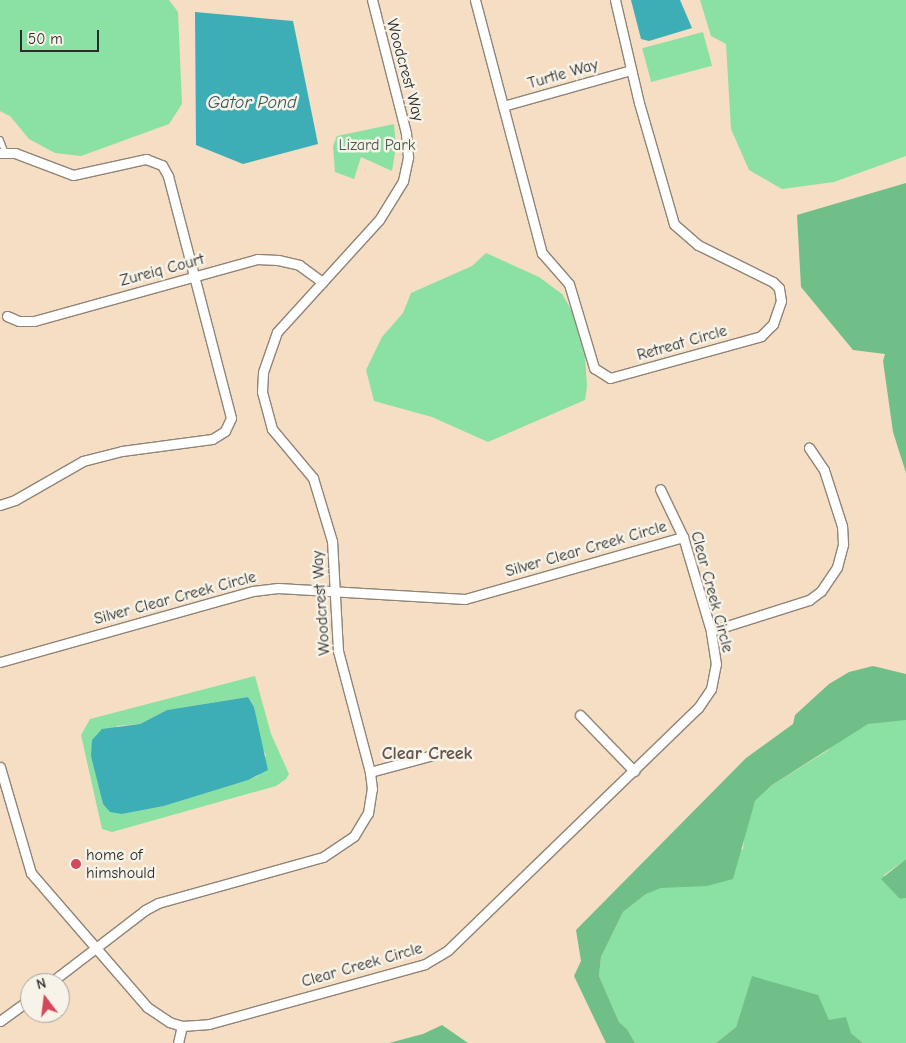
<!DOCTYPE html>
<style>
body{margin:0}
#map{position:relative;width:906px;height:1043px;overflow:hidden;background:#f5dec3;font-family:"Comic Neue",sans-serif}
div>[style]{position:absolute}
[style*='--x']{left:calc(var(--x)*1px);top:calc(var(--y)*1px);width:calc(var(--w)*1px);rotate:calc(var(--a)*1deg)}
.green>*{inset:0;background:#8be1a3;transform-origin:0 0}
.forest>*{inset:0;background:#70bf89}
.water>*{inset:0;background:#3daeb6}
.roads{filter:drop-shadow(1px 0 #908477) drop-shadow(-1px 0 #908477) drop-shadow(0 1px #908477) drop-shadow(0 -1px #908477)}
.lane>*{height:4.5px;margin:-2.25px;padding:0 2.25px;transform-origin:2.25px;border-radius:2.25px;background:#fff}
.street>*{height:9px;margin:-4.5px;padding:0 4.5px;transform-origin:4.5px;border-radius:4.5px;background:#fff}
.dots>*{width:14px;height:14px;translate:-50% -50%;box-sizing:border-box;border:2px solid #f7f3e8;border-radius:50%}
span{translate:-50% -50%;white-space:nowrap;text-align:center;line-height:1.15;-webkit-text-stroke:5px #f7f3e8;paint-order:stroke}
.street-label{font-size:16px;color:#2b2b2b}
.park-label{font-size:16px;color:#435849}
.poi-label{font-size:16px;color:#2b2b2b}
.left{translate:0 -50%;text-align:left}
.water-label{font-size:18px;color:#31595c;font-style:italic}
.neighbourhood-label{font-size:18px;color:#66554e;font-weight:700}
.north{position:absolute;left:20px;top:973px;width:50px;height:50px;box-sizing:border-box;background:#f7f3e8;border:1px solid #a5a39c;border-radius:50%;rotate:345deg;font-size:14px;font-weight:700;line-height:20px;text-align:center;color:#2b2b2b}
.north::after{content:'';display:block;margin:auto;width:18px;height:22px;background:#d1495b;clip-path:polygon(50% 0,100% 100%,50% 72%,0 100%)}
.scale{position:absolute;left:20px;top:30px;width:79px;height:22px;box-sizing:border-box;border:2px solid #2b2b2b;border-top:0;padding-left:6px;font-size:15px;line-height:18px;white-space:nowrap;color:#2b2b2b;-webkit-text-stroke:4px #f7f3e8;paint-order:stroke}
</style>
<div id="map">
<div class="green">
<i style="clip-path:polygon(0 0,169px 0,178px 12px,182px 104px,169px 124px,81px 156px,55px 153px,29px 139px,10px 116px,0 111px)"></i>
<i style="clip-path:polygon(700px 0,906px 0,906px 156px,834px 182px,782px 189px,749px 170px,731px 129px,726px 44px,711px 36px)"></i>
<i style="left:703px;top:32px;width:35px;height:63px;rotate:75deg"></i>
<i style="clip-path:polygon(394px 124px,396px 146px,392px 171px,361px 157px,354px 179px,335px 172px,333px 146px,337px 136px)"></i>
<i style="clip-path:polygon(486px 253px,539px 277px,562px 294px,575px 316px,585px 355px,587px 387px,585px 400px,488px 442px,432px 417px,374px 401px,366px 370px,382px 337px,403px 313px,411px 293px,472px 266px)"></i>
<i style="clip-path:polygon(evenodd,255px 676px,271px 734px,289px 774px,286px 779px,276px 786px,112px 832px,102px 829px,81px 735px,90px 719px,255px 676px,248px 697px,254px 707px,260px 744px,266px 755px,258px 776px,164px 806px,122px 814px,103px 804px,95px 770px,117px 726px,140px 724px,167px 710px,248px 697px)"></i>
<i style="clip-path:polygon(891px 720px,906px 720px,906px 859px,884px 875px,900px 899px,906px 898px,906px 1043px,863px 1043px,836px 1020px,829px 1020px,824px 1012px,752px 977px,736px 1027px,716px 1043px,635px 1043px,627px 1029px,619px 1022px,599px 976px,601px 957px,623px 912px,646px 894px,661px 887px,683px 886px,743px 849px,745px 830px,755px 801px,772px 785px,827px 751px,842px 738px,868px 724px)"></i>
</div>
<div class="forest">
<i style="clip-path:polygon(906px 183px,906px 473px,893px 432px,883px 361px,885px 354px,853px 350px,801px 287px,797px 215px)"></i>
<i style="clip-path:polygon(873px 666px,906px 674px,906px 720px,868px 724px,772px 785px,755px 801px,733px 879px,707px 886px,661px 888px,646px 894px,623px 912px,601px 957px,599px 976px,619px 1022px,627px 1029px,635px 1043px,606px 1043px,574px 976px,581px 961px,576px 930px,746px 758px,793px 724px,795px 715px,829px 684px,849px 672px)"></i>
<i style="clip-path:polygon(906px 859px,906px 898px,900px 899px,881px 879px)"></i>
<i style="clip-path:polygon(752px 976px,818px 995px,829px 1020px,846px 1017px,851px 1033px,863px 1043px,716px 1043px,736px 1027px)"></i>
<i style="clip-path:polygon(442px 1025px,468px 1043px,389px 1043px,423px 1034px)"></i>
</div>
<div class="water">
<i style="clip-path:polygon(631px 0,680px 0,692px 28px,649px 41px,641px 39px)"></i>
<i style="clip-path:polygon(195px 12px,293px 21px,318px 144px,243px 164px,196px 145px)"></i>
<i style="clip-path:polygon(248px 697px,254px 707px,268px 770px,248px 780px,164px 806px,122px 814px,110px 812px,103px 804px,91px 756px,92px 740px,102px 729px,140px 724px,167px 710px)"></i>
</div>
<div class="roads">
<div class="lane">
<i style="--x:0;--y:139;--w:14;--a:69"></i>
</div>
<div class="street">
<i style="--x:475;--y:0;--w:262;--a:75.2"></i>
<i style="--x:542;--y:253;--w:41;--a:48.9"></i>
<i style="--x:569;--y:284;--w:88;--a:73.4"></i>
<i style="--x:594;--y:368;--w:19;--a:32"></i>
<i style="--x:610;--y:378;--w:157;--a:-15.5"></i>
<i style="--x:761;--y:336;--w:17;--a:-45"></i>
<i style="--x:773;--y:324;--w:24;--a:-71"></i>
<i style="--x:781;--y:301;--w:13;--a:-99"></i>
<i style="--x:779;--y:288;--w:8;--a:-135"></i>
<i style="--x:773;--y:282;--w:84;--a:-153.7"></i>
<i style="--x:698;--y:245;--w:32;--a:-139"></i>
<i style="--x:674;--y:224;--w:126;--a:-106.1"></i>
<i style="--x:639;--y:103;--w:106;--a:-103.1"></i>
<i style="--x:503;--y:106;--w:133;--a:-15.7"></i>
<i style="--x:0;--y:153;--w:15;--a:0"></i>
<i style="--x:15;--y:153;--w:62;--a:20.8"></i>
<i style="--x:73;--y:175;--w:75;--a:-12.4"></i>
<i style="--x:146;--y:159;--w:17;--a:21"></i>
<i style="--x:162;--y:165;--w:13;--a:61"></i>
<i style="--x:168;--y:176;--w:250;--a:75.4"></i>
<i style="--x:231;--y:418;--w:14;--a:115"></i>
<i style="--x:225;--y:431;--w:15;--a:148"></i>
<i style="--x:212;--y:439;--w:91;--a:172.4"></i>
<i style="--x:122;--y:451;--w:40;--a:165.6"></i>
<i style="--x:83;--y:461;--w:78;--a:150.2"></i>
<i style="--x:15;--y:500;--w:16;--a:162"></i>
<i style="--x:7;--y:316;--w:13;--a:23"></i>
<i style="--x:19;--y:321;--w:15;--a:0"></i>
<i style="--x:34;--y:321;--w:231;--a:-15.5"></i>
<i style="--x:257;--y:259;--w:21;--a:3"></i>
<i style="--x:278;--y:260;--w:22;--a:13"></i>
<i style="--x:299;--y:265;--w:29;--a:36"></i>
<i style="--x:711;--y:631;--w:103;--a:-17.6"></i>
<i style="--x:809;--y:600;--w:15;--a:-37"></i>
<i style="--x:821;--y:591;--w:29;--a:-56"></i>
<i style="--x:837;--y:567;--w:24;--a:-75"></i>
<i style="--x:843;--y:544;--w:18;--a:-93"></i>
<i style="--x:842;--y:526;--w:59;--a:-107.8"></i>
<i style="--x:824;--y:470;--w:27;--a:-124"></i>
<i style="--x:0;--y:662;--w:263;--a:-15.7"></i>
<i style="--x:253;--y:591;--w:25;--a:-7"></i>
<i style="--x:278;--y:588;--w:187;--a:3.4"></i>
<i style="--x:465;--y:599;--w:227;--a:-15.9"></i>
<i style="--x:580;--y:715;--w:78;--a:46"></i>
<i style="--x:0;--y:767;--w:110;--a:73.7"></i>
<i style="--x:31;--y:873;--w:177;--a:49.1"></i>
<i style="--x:147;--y:1007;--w:27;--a:34"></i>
<i style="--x:169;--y:1022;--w:14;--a:17"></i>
<i style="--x:182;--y:1026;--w:27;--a:-4"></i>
<i style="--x:209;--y:1024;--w:224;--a:-15.5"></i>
<i style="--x:425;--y:964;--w:27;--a:-31"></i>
<i style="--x:448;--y:950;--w:348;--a:-44.1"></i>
<i style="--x:698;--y:708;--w:23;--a:-56"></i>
<i style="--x:711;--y:689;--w:25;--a:-79"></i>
<i style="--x:716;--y:664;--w:33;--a:-99"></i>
<i style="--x:711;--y:631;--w:98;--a:-106.6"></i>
<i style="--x:683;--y:537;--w:53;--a:-115.6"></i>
<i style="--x:370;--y:772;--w:65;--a:-15.1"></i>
<i style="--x:50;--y:983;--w:120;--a:-37.5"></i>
<i style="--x:145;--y:910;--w:15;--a:-28"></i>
<i style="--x:158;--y:903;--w:171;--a:-15.6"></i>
<i style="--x:323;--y:857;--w:37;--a:-34"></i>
<i style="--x:354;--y:836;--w:27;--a:-59"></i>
<i style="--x:368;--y:813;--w:24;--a:-81"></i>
<i style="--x:372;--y:789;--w:17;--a:-97"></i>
<i style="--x:370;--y:772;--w:125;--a:-104.8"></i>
<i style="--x:338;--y:651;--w:110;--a:-93.1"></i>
<i style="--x:332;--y:541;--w:66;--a:-106.8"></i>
<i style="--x:313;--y:478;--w:64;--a:-129.9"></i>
<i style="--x:272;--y:429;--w:38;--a:-105"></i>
<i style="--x:262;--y:392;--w:20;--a:-87"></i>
<i style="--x:263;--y:372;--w:42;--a:-70.7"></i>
<i style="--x:277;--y:332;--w:151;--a:-47.7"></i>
<i style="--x:379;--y:220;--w:46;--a:-58.4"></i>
<i style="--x:403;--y:181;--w:25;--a:-78"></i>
<i style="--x:408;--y:157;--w:24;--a:-95"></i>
<i style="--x:406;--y:133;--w:137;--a:-104.3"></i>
<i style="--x:0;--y:1021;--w:37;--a:-36"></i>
<i style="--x:178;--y:1043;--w:17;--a:-77"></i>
</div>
</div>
<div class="dots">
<i style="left:76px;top:864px;background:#d1495b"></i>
</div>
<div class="street-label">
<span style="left:405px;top:70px;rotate:75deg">Woodcrest Way</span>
<span style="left:563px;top:74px;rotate:-16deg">Turtle Way</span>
<span style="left:162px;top:270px;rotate:-15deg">Zureiq Court</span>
<span style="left:682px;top:343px;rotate:-16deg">Retreat Circle</span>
<span style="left:586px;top:549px;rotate:-16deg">Silver Clear Creek Circle</span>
<span style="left:712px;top:592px;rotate:75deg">Clear Creek Circle</span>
<span style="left:175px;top:598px;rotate:-15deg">Silver Clear Creek Circle</span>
<span style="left:321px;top:603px;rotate:-94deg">Woodcrest Way</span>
<span style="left:362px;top:965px;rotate:-16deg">Clear Creek Circle</span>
</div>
<div class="park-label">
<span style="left:377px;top:145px">Lizard Park</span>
</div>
<div class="poi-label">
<span class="left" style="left:86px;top:864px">home of<br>himshould</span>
</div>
<div class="water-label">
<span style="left:252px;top:103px">Gator Pond</span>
</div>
<div class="neighbourhood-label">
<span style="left:427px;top:754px">Clear Creek</span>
</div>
<div class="north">N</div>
<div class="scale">50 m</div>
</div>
